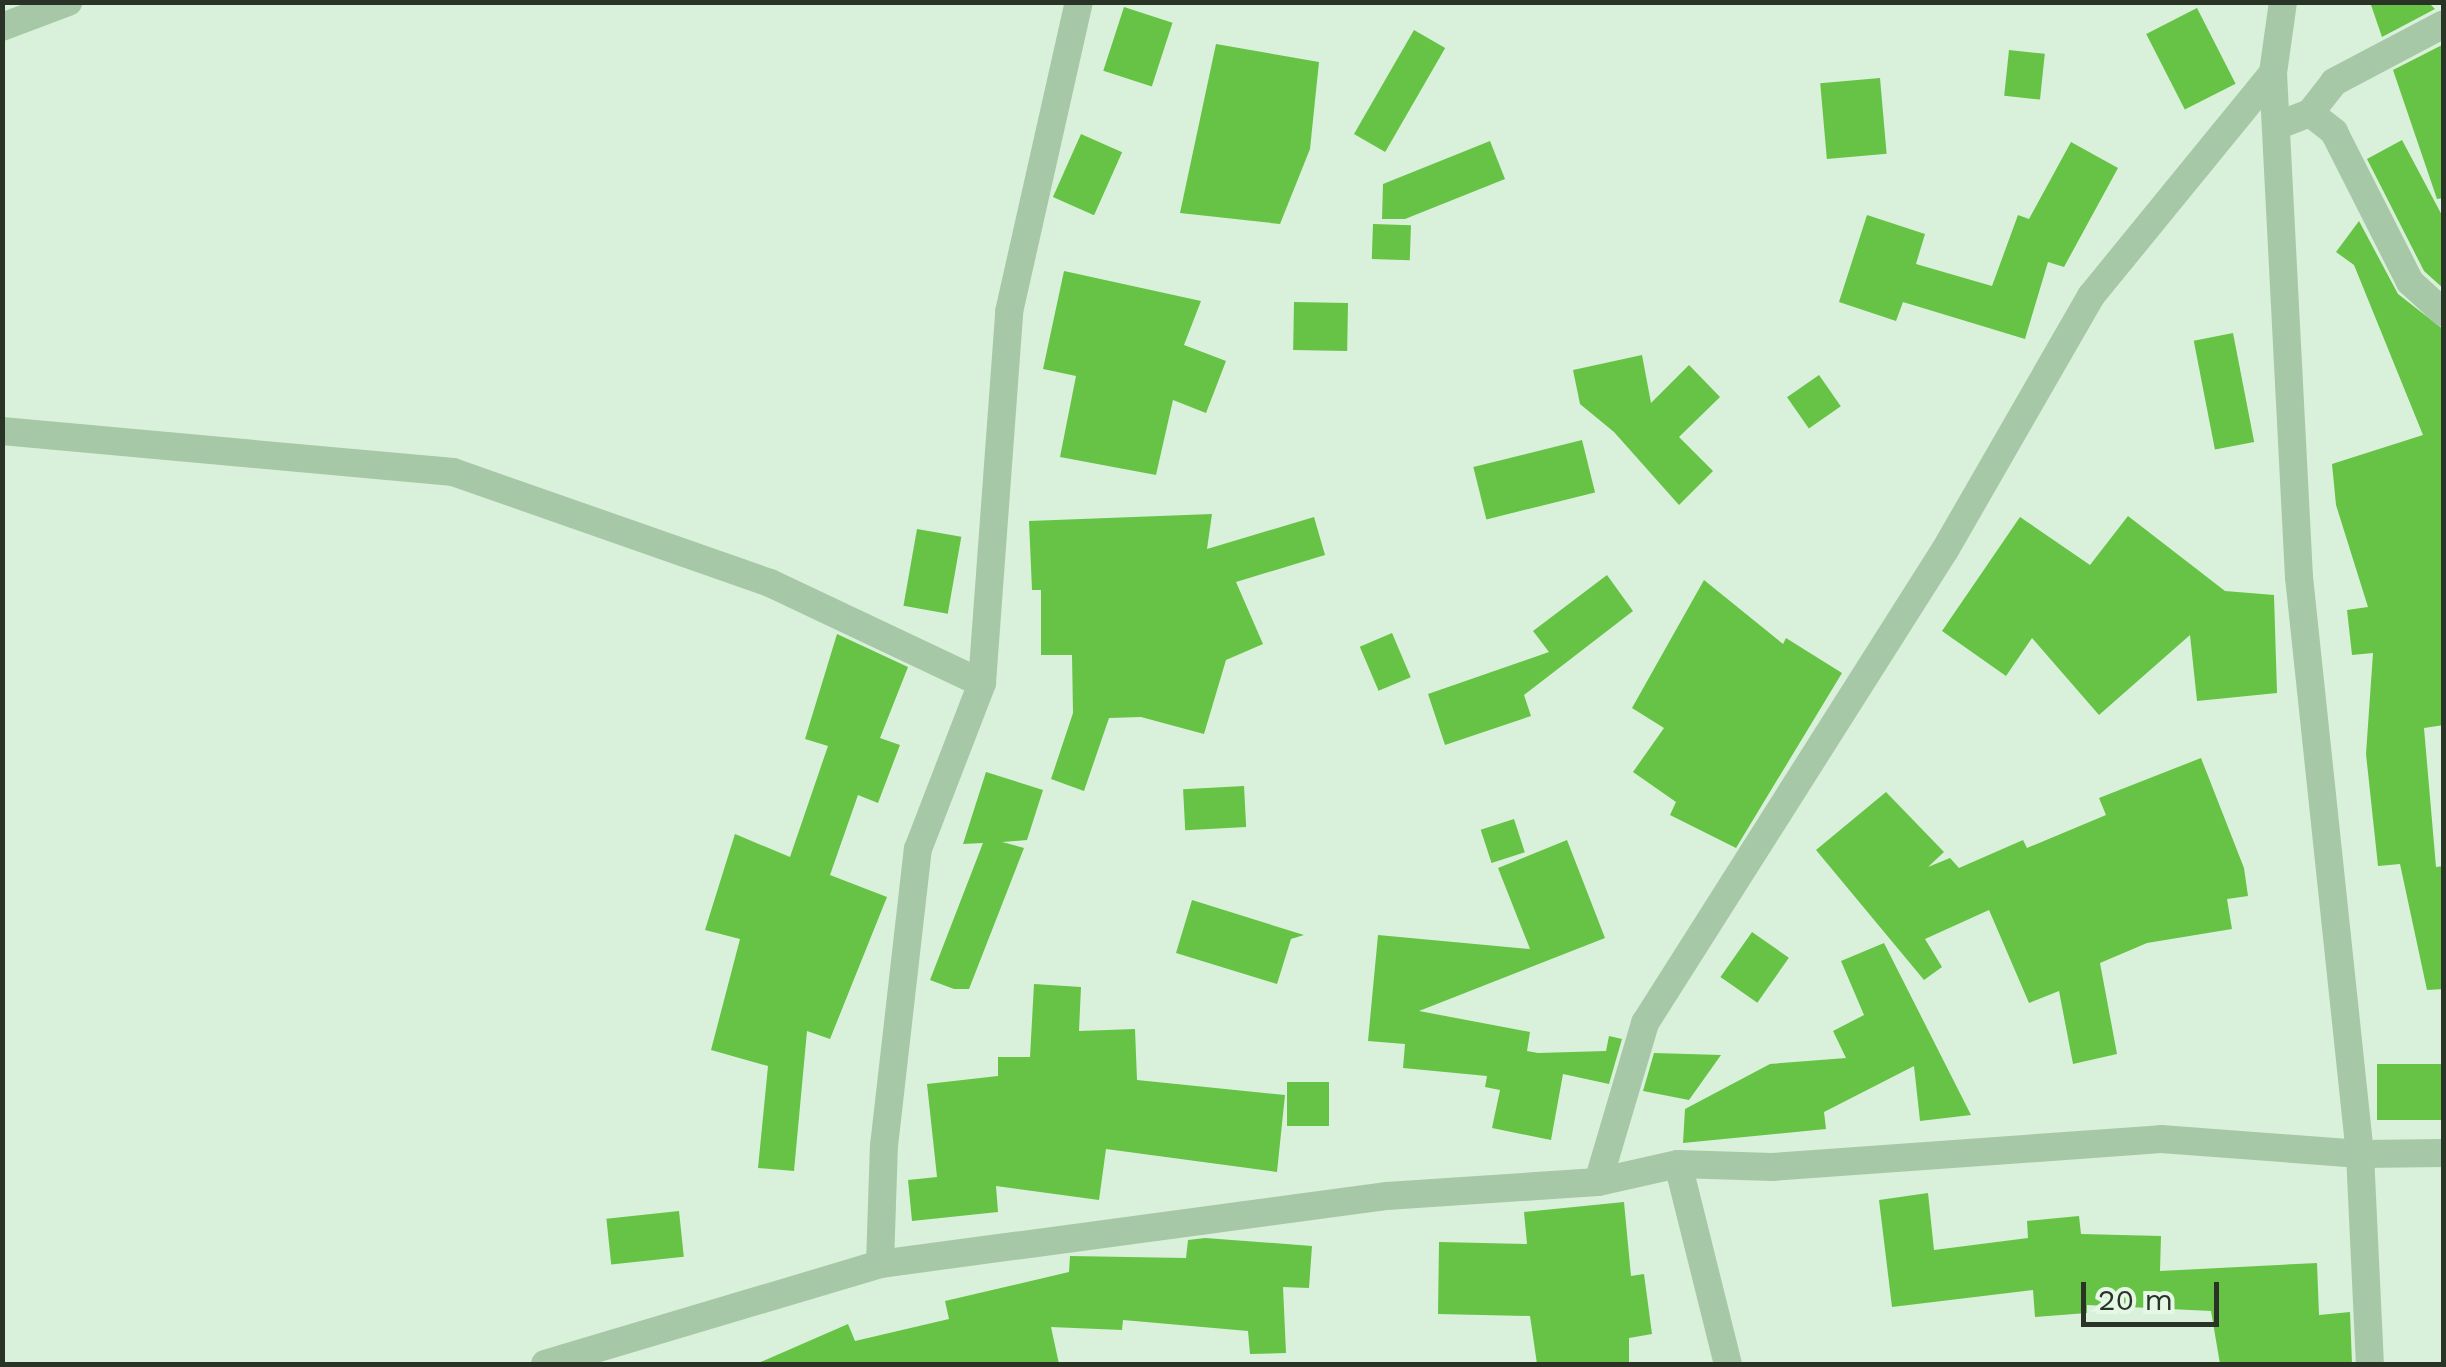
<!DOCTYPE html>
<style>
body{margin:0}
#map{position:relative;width:2446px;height:1367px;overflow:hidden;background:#d9f1da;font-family:"Work Sans",sans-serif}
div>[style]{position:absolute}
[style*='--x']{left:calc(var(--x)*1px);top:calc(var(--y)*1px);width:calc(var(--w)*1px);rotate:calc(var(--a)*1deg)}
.building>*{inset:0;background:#66c345;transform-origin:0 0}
.minor>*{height:28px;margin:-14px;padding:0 14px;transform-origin:14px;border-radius:14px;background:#a7c8a6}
span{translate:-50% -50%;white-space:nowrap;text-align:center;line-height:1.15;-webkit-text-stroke:10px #e5f8e6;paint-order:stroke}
.frame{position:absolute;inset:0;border:5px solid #293427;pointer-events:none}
.scale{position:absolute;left:2081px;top:1282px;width:138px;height:45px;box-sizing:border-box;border:5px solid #293427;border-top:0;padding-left:12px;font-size:30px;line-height:35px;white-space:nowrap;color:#293427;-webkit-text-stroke:8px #e5f8e6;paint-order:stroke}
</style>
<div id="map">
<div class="building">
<i style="clip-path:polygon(2370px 2px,2428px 2px,2435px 9px,2382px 37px)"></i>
<i style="left:1124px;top:7px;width:51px;height:67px;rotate:18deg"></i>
<i style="left:2197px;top:8px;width:85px;height:57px;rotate:63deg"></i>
<i style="left:1414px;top:30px;width:36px;height:120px;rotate:30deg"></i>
<i style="clip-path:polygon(1216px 44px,1319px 62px,1310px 149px,1280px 224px,1180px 213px)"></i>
<i style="clip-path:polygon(2444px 44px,2444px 198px,2437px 199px,2393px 70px)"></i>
<i style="left:2009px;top:50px;width:36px;height:46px;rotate:6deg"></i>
<i style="left:1880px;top:78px;width:76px;height:60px;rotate:85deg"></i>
<i style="left:1081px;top:134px;width:45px;height:69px;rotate:24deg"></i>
<i style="clip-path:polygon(2402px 140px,2444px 219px,2444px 289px,2424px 271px,2367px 159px)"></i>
<i style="clip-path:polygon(1490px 141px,1505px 179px,1405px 219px,1382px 219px,1383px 184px)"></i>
<i style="clip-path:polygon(2071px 142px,2118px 168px,2064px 267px,2048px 262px,2025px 339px,1903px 302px,1896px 321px,1839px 302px,1867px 215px,1925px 234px,1916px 264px,1992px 286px,2018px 215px,2029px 219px)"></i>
<i style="clip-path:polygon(2359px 221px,2398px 294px,2444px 330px,2444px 725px,2424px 728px,2436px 867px,2444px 866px,2444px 989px,2427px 990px,2400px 864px,2378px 866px,2366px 754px,2373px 653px,2352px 655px,2347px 610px,2368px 607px,2336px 505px,2332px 464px,2423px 435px,2354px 265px,2336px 252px)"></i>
<i style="left:1373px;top:224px;width:38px;height:35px;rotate:2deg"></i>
<i style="clip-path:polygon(1064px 271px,1201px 301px,1184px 345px,1226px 361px,1206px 413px,1173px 400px,1156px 475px,1060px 457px,1076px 376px,1043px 369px)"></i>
<i style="left:1294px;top:302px;width:54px;height:48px;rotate:1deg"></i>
<i style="left:2233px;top:333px;width:111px;height:40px;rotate:79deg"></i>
<i style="clip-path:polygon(1642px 355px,1651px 403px,1689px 365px,1720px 397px,1679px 437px,1713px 471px,1679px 505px,1614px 432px,1580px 404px,1573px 370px)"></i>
<i style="left:1819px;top:375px;width:38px;height:39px;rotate:55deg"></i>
<i style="left:1582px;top:440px;width:54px;height:112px;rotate:76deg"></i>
<i style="clip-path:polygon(1212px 514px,1207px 549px,1314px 517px,1325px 555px,1236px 582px,1263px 644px,1226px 660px,1204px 734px,1141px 717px,1109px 718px,1084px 791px,1051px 779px,1073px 713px,1072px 655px,1041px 655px,1041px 590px,1032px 590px,1029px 521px)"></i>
<i style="clip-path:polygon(2128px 516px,2225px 591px,2274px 595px,2277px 693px,2197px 701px,2190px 635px,2099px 715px,2032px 638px,2006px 676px,1942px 631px,2020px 517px,2090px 565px)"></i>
<i style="left:917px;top:529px;width:45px;height:78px;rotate:10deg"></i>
<i style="clip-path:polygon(1607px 575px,1633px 611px,1524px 695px,1531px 716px,1445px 745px,1428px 694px,1549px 652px,1533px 631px)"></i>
<i style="clip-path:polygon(1704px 580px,1783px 644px,1786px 638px,1842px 673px,1736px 848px,1670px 815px,1676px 802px,1633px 772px,1664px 728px,1632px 708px)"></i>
<i style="left:1392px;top:633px;width:48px;height:35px;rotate:67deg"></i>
<i style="clip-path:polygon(837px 634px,908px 667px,880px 738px,900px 745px,878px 803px,858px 795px,830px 875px,887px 897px,830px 1039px,807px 1031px,794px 1171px,758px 1168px,768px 1066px,711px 1050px,740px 939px,705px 930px,735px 834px,790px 857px,828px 746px,805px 739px)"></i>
<i style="clip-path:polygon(2201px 758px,2244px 868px,2248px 896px,2227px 899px,2232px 929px,2147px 943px,2100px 963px,2117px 1054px,2073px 1064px,2059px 991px,2029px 1003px,1989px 910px,1925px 939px,1942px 967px,1924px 980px,1816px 850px,1886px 792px,1944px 852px,1928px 867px,1950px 858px,1959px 868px,2023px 840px,2027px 848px,2106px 815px,2099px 798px)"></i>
<i style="clip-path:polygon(986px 772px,1043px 790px,1027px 840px,1002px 842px,1024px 848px,969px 989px,954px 989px,930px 980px,983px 843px,963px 844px)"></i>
<i style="left:1244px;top:786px;width:41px;height:61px;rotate:87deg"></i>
<i style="left:1514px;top:819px;width:35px;height:35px;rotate:72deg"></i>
<i style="clip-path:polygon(1567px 840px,1605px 938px,1419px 1011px,1530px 1032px,1527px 1051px,1538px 1053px,1606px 1051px,1609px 1036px,1622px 1039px,1609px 1084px,1563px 1074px,1551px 1140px,1492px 1128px,1500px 1090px,1485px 1087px,1487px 1076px,1403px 1068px,1405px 1044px,1368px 1041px,1378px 935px,1530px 949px,1498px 868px)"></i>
<i style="clip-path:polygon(1192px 900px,1304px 935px,1291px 939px,1277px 984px,1176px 953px)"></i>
<i style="left:1752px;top:932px;width:45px;height:55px;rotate:35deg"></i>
<i style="clip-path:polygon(1884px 943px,1971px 1115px,1920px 1121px,1914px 1066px,1824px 1112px,1826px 1129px,1683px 1143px,1685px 1109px,1770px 1064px,1846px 1058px,1833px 1031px,1864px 1015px,1841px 961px)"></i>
<i style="clip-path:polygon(1034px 984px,1081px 987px,1079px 1031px,1135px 1029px,1137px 1080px,1285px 1095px,1277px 1172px,1106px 1149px,1099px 1200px,996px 1186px,998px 1212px,912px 1221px,908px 1180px,937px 1177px,927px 1084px,998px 1076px,998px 1057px,1030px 1057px)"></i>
<i style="clip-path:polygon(1654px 1053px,1721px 1055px,1689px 1100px,1643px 1091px)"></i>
<i style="left:2377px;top:1064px;width:67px;height:56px"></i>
<i style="left:1329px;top:1082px;width:44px;height:42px;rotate:90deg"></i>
<i style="clip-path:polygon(1928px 1193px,1934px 1250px,2028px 1238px,2027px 1221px,2079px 1216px,2081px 1234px,2161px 1236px,2160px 1271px,2317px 1263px,2319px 1315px,2350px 1312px,2352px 1364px,2220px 1364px,2211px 1311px,2087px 1305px,2087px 1313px,2035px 1317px,2033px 1290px,1892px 1307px,1879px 1200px)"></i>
<i style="clip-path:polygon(1624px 1202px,1631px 1276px,1644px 1274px,1652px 1334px,1629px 1338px,1629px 1364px,1537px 1364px,1530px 1316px,1438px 1314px,1439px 1242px,1527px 1244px,1524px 1212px)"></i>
<i style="left:679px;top:1211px;width:46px;height:73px;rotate:84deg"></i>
<i style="clip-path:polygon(1205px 1238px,1312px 1246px,1309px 1288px,1283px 1287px,1286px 1353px,1250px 1354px,1248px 1331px,1123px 1320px,1122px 1330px,1051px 1327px,1059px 1364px,756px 1364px,848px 1324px,855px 1341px,949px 1319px,945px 1301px,1069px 1272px,1070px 1256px,1186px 1258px,1188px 1240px)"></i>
</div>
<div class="minor">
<i style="--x:2;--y:27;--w:71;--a:-20.7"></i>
<i style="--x:2273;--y:73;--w:505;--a:87.05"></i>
<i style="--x:2299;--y:577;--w:580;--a:83.97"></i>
<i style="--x:2360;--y:1154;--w:210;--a:87.3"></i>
<i style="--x:2310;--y:113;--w:39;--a:-52"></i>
<i style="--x:2334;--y:82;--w:124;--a:-27.8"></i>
<i style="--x:2276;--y:126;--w:36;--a:-21"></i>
<i style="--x:2310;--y:113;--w:31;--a:38"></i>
<i style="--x:2334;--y:132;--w:168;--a:63.1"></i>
<i style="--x:2410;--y:282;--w:46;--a:42.4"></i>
<i style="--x:2;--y:431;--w:453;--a:5.2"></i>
<i style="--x:453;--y:472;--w:336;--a:19.3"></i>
<i style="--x:770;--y:583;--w:234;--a:25.3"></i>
<i style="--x:1678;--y:1164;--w:206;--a:76"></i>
<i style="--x:1598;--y:1182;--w:166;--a:-73.5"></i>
<i style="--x:1645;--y:1023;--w:560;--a:-57.62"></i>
<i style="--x:1945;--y:550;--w:293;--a:-60.1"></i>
<i style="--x:2091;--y:296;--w:288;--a:-50.8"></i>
<i style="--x:2273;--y:73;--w:72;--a:-82"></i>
<i style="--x:880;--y:1264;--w:118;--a:-88.1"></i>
<i style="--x:884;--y:1146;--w:299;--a:-83.5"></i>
<i style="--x:918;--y:849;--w:178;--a:-68.9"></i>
<i style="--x:982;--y:683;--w:372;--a:-85.8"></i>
<i style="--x:1009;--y:312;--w:318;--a:-77.3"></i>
<i style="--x:545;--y:1364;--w:350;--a:-16.6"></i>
<i style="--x:880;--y:1264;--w:512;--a:-7.64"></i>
<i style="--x:1387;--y:1196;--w:211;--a:-3.8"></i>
<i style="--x:1598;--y:1182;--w:82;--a:-12.7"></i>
<i style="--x:1678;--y:1164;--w:94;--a:1.8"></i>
<i style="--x:1772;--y:1167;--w:390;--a:-4.1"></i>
<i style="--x:2161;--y:1139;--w:200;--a:4.3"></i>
<i style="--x:2360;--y:1154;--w:84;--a:-0.7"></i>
</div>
<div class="frame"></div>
<div class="scale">20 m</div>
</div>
